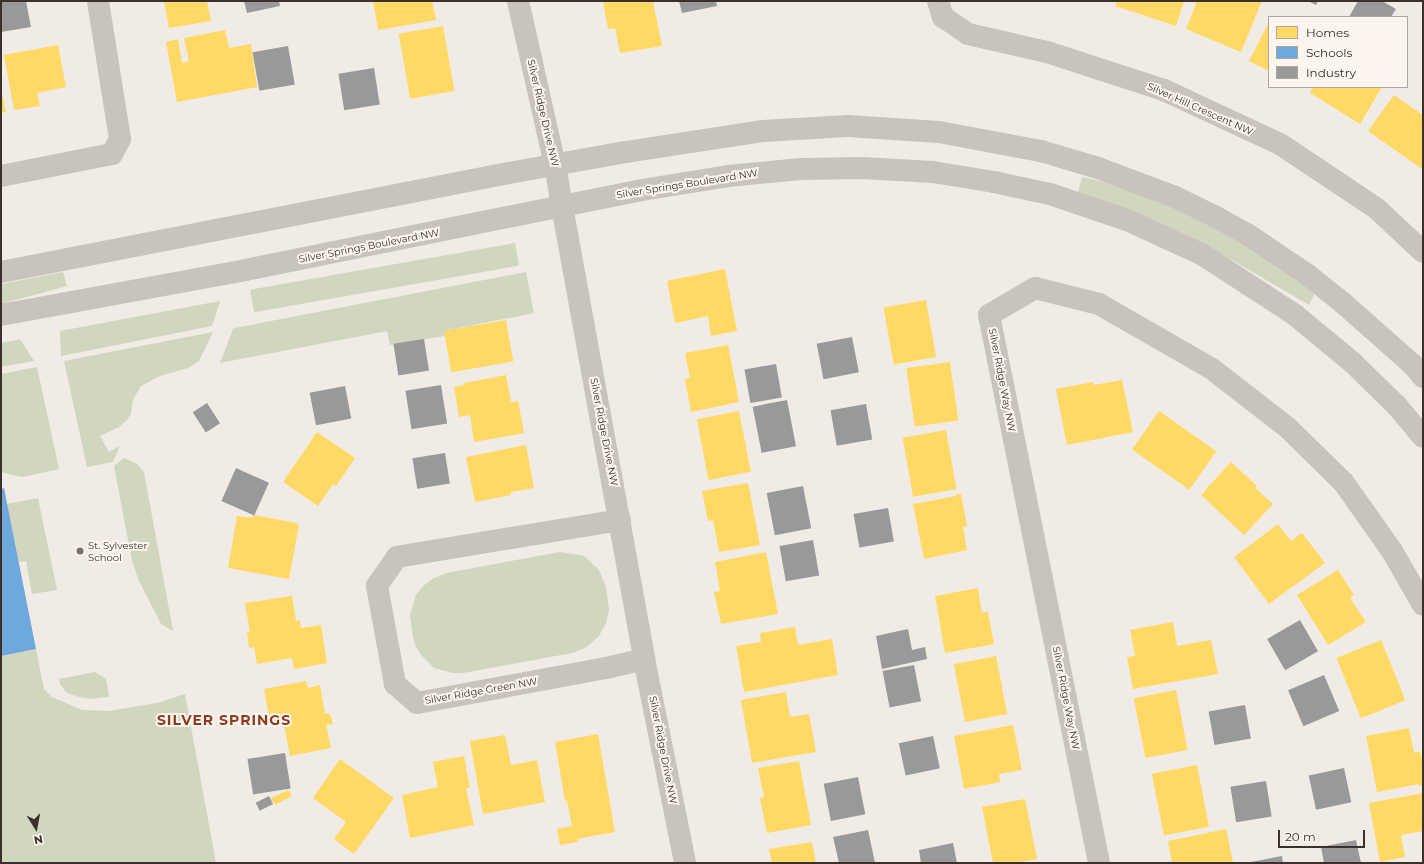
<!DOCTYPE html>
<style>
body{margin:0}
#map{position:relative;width:1424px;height:864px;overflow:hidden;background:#f0ebe5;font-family:Montserrat,sans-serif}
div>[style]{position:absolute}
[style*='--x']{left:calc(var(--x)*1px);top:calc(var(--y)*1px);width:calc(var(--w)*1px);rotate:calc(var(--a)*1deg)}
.green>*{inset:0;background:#d1d6bf;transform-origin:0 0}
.homes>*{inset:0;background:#ffd966;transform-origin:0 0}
.schools>*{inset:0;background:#6fa8dc}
.industry>*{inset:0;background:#999;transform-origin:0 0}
.minor>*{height:22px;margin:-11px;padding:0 11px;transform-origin:11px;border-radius:11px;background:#c9c3be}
.tertiary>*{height:22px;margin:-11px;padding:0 11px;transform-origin:11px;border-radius:11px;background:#c9c3be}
.dots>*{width:11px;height:11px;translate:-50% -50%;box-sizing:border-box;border:2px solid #fbf5ee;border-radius:50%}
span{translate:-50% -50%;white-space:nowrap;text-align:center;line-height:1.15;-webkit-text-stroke:4px #fbf5ee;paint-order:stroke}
.street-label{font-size:10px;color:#3b302b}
.poi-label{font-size:10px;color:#3b302b}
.left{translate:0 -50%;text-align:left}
.district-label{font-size:14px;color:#8c3b22;font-weight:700;letter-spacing:1px}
.frame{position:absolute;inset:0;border:2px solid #3b302b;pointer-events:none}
.legend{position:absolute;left:1268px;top:16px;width:140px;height:72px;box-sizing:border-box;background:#fbf5ee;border:1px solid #aea6a0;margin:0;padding:5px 7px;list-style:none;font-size:12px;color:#3b302b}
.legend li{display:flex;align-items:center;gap:8px;height:20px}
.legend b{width:20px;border:1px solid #aea6a0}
.north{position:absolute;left:16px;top:808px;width:40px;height:40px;-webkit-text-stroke:3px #fbf5ee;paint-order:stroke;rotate:169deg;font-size:11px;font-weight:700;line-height:16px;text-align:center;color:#3b302b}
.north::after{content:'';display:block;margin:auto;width:14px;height:18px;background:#3b302b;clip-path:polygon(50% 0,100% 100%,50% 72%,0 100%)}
.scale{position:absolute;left:1278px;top:830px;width:87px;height:18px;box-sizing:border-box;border:2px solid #3b302b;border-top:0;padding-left:5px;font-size:12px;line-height:14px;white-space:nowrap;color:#3b302b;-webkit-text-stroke:3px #fbf5ee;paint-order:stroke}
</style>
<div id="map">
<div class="green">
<i style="clip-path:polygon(1082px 177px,1110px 183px,1163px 203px,1219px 230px,1267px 259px,1315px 293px,1309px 305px,1232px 260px,1172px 230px,1078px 192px)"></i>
<i style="left:515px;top:243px;width:23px;height:269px;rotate:80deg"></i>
<i style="clip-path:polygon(63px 272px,67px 286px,1px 304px,1px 284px)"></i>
<i style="clip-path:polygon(526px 272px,534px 313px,444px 331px,445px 336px,390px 345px,387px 331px,220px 363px,233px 329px,235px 328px)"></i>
<i style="clip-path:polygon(220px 301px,212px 326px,61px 356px,60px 331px)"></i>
<i style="clip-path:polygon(213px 332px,199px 361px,188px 368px,160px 376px,141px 386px,133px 400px,131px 414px,127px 420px,119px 427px,100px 436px,109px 452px,120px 446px,113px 462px,87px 467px,64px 361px)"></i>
<i style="clip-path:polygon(20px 339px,34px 361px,1px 367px,1px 343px)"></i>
<i style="clip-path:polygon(37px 367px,59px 469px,23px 477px,12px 475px,1px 472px,1px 374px)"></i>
<i style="clip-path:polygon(124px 458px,137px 464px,144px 472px,173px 631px,161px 624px,139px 581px,132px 561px,114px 466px)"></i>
<i style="clip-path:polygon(38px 498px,57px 590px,32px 594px,26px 561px,19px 562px,7px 504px)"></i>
<i style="clip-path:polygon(560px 552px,584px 556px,599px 570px,606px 587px,609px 610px,606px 623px,599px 636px,587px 647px,572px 653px,463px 673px,453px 673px,434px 668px,422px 656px,416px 647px,413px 637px,410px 615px,416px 595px,422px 587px,432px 579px,446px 573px)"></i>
<i style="clip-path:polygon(36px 649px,44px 689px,52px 697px,82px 710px,109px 711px,157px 703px,185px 694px,216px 863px,1px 863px,1px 656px)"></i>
<i style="clip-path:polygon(95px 672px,106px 679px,109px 697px,90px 699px,79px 697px,67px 693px,60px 684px,59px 679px)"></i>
</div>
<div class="homes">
<i style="clip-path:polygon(164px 1px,207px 1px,211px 21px,169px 28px)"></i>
<i style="clip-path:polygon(373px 1px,432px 1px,436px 20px,378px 30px)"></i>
<i style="clip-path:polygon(603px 1px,653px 1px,662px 46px,620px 53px,615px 28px,608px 29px)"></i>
<i style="clip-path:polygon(1117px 1px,1184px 1px,1176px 26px,1115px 6px)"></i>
<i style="clip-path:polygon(1197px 1px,1262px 1px,1241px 52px,1186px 29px)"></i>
<i style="clip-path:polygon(1269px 22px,1269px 71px,1249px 61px)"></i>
<i style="left:443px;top:26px;width:66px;height:45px;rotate:80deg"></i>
<i style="clip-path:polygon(225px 30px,229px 48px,251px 44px,257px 87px,177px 102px,166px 42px,178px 39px,182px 63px,189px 61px,184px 38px)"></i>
<i style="clip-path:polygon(58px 45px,66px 87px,37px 93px,40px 106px,14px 110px,4px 55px)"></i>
<i style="clip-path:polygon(1313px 87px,1382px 87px,1360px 124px,1310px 93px)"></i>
<i style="clip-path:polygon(1px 89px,6px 112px,1px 113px)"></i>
<i style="clip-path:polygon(1394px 95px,1423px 115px,1422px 169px,1368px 131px)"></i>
<i style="clip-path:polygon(725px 269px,737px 331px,711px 336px,708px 316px,675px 323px,667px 281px)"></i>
<i style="left:926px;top:300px;width:58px;height:43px;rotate:80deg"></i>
<i style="left:506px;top:320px;width:42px;height:63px;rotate:80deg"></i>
<i style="clip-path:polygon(728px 345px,739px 402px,691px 412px,685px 379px,690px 378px,685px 353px)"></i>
<i style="left:950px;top:362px;width:59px;height:44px;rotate:82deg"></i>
<i style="clip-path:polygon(506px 375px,511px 402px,518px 401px,524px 433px,474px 442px,470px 415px,459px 417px,454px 387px,464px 385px,464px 383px)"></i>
<i style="clip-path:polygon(1122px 380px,1133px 432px,1067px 445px,1056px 389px,1093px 382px,1094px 385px)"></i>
<i style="left:739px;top:411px;width:62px;height:43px;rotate:79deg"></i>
<i style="left:1159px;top:411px;width:70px;height:47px;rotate:35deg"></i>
<i style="left:946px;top:430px;width:60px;height:44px;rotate:80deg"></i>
<i style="clip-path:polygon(317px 432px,355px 458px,336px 486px,333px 484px,318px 506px,283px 482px)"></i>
<i style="clip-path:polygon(526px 445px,534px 488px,511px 492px,511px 495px,475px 502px,466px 457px)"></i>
<i style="clip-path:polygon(1231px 462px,1257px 486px,1255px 488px,1273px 504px,1244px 535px,1201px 495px)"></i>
<i style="clip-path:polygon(748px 483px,760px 545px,719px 552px,713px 520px,708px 521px,702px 491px)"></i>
<i style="clip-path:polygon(956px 494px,961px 494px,967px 526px,963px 527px,967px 550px,924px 559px,913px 504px,956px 496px)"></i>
<i style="clip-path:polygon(253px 515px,297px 523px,296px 525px,299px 525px,289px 579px,228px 568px,237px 516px,253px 518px)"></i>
<i style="clip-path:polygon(1278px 524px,1291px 541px,1302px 533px,1325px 563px,1269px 604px,1234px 557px)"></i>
<i style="clip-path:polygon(766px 552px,778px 614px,721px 624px,714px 592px,720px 591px,715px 562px)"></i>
<i style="clip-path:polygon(1338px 570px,1354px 595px,1350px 598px,1366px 622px,1328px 645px,1297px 595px)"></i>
<i style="clip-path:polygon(978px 588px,982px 613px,988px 612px,994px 644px,945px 653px,935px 596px)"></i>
<i style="clip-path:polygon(292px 596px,296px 621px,300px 620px,301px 628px,321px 625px,327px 663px,294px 669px,292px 658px,257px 664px,254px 647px,249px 648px,247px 632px,250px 632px,245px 603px)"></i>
<i style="clip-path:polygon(1173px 622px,1177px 646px,1211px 640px,1218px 674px,1133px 689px,1127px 657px,1135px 656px,1130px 630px)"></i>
<i style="clip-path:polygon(795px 627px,798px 645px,832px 639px,838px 675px,744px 692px,736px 646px,761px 642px,760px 633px)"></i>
<i style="left:1381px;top:640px;width:65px;height:48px;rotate:68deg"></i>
<i style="left:996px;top:656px;width:59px;height:43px;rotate:79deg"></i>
<i style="clip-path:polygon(306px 681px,308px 688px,320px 685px,325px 714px,330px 713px,333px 724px,326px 725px,331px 748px,290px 756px,284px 725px,278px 726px,277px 721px,270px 723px,264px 689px)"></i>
<i style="left:1176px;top:690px;width:61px;height:43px;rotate:79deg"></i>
<i style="clip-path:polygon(786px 692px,790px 717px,809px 714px,816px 752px,752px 763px,741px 700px)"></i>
<i style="clip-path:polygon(1013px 725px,1022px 770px,999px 774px,1000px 782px,964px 789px,954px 736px)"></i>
<i style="clip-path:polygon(1409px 728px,1414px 753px,1420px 751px,1423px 765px,1423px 785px,1419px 786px,1419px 784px,1377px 792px,1366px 736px)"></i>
<i style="clip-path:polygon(598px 734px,615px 832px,577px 839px,578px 842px,560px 845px,557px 829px,572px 826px,567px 800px,565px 801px,555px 742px)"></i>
<i style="clip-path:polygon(505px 735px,511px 765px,537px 760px,545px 802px,483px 814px,470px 741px)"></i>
<i style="clip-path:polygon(464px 756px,470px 788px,466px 788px,474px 825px,410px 838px,402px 795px,438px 787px,433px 762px)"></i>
<i style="clip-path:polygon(340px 759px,394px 798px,354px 854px,334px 839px,346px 822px,313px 798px)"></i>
<i style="clip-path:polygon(799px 761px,811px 825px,767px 833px,760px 798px,764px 797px,758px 768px)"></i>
<i style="left:1197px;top:765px;width:63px;height:46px;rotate:79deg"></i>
<i style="clip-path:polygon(288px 790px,292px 796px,275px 805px,271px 798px)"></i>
<i style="clip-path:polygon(1423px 793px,1423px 831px,1401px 835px,1405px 857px,1380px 862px,1369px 803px)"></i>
<i style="clip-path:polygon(1025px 799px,1037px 859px,1015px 863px,993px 863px,982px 807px)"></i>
<i style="clip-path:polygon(1226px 829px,1233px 863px,1172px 863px,1168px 841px)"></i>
<i style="clip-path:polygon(812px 842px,816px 863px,772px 863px,769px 849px)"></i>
</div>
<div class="schools">
<i style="clip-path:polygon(4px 488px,36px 649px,1px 656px,1px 489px)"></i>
</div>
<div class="industry">
<i style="clip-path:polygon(1px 1px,26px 1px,31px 27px,1px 32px)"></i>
<i style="clip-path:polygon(244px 1px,279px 1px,280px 6px,247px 13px)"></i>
<i style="clip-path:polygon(679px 1px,716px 1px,717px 6px,682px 13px)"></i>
<i style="clip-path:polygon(1308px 1px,1318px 1px,1316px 5px)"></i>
<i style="clip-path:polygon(1358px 1px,1382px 1px,1396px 9px,1391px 17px,1349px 17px)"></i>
<i style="left:288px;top:46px;width:39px;height:36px;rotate:80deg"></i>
<i style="left:374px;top:68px;width:37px;height:36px;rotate:81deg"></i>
<i style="left:852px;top:337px;width:36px;height:36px;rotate:79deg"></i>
<i style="left:424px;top:339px;width:32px;height:31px;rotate:81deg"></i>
<i style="left:776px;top:364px;width:34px;height:32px;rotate:80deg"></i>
<i style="left:441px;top:385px;width:39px;height:36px;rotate:81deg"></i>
<i style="left:345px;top:386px;width:33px;height:36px;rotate:79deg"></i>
<i style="left:787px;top:400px;width:47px;height:35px;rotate:79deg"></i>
<i style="left:207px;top:403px;width:24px;height:17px;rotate:57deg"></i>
<i style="left:866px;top:404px;width:36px;height:36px;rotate:80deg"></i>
<i style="left:445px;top:453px;width:31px;height:33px;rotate:81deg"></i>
<i style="left:236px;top:468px;width:36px;height:36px;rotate:24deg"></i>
<i style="left:803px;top:486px;width:43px;height:37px;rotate:79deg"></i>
<i style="left:888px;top:508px;width:34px;height:35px;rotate:80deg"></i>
<i style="left:813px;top:540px;width:36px;height:34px;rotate:80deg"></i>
<i style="left:1300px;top:620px;width:36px;height:38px;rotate:60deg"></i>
<i style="clip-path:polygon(908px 629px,912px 650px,925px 647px,927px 659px,882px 669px,876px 636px)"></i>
<i style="left:914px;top:665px;width:37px;height:32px;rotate:79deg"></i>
<i style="left:1324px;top:675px;width:39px;height:39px;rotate:67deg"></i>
<i style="left:1245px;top:705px;width:34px;height:37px;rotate:80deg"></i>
<i style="left:933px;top:736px;width:33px;height:35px;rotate:78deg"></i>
<i style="left:285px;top:753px;width:36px;height:38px;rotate:81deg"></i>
<i style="left:1344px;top:768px;width:35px;height:36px;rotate:78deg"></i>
<i style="left:858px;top:777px;width:38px;height:35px;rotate:79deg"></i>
<i style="left:1266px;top:781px;width:36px;height:36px;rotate:81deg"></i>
<i style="left:269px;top:796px;width:9px;height:15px;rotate:63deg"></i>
<i style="clip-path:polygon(868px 830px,875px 863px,839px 863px,833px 837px)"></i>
<i style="clip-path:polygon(1356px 840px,1361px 863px,1324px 863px,1321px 847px)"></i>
<i style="clip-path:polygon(953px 843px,957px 863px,921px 863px,919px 850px)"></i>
<i style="clip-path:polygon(1282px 856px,1283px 863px,1251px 863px,1251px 862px)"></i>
</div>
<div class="minor">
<i style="--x:938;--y:1;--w:17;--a:73"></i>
<i style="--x:943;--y:17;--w:30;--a:34"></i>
<i style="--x:968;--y:34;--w:81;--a:12.8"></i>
<i style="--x:1047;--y:52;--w:123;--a:18"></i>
<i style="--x:1164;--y:90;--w:128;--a:25"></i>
<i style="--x:1280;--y:144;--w:115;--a:33.7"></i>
<i style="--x:1376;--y:208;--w:64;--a:43.1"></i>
<i style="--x:1;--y:176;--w:113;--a:-11.2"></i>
<i style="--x:112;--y:154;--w:17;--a:-62"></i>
<i style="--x:120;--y:139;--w:140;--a:-99.1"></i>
<i style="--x:562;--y:206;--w:460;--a:79.7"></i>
<i style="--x:644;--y:659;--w:208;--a:78.6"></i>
<i style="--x:620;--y:520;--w:226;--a:170.6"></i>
<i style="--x:397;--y:557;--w:35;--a:125"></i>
<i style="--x:377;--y:586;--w:100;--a:79.6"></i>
<i style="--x:395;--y:684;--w:29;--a:41"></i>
<i style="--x:417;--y:703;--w:192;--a:-10.5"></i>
<i style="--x:606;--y:668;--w:39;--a:-13"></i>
<i style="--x:1099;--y:863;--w:559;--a:-101.35"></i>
<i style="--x:989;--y:315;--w:53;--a:-30.4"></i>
<i style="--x:1035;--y:288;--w:66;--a:14"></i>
<i style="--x:1099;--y:304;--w:130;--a:29.9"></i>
<i style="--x:1212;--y:369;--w:96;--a:37.8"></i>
<i style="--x:1288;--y:428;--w:78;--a:44.5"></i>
<i style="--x:1344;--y:483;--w:83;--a:54.8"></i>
<i style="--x:1392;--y:551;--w:62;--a:60.1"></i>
</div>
<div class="tertiary">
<i style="--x:518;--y:1;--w:168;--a:77.3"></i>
<i style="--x:555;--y:165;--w:42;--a:80.3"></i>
<i style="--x:1;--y:272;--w:518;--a:-11.03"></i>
<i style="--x:509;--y:173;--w:119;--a:-10.2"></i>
<i style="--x:626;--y:152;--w:139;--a:-8.7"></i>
<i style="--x:763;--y:131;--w:85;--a:-3.4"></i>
<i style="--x:848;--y:126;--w:91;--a:3.8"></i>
<i style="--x:939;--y:132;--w:104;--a:10.6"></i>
<i style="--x:1041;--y:151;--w:59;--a:16.6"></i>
<i style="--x:1098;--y:168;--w:82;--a:20.6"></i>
<i style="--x:1175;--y:197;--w:46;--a:26"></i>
<i style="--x:1216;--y:217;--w:35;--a:29"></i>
<i style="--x:1247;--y:234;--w:73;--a:33.9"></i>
<i style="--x:1308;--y:275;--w:45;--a:38.7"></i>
<i style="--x:1343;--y:303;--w:94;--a:41.5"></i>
<i style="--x:1413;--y:365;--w:16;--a:50"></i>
<i style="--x:1;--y:315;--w:248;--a:-10.4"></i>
<i style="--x:245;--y:270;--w:405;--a:-11.4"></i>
<i style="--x:642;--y:190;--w:87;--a:-9.2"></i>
<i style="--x:728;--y:176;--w:73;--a:-5.5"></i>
<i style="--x:801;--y:169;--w:61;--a:-0.9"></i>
<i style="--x:862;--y:168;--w:71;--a:3.2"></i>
<i style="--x:933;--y:172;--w:62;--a:9.3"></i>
<i style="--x:994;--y:182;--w:57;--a:12.1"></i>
<i style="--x:1050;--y:194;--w:81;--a:18.7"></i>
<i style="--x:1127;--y:220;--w:84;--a:24.7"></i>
<i style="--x:1203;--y:255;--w:110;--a:33.1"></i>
<i style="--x:1295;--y:315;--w:75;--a:39.6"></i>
<i style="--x:1353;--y:363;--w:62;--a:44.3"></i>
<i style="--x:1397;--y:406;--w:40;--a:50"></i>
</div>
<div class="dots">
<i style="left:80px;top:551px;background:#7a716c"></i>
</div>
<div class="street-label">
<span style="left:1200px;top:109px;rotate:24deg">Silver Hill Crescent NW</span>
<span style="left:543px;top:113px;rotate:77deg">Silver Ridge Drive NW</span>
<span style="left:687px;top:184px;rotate:-9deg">Silver Springs Boulevard NW</span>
<span style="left:369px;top:246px;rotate:-11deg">Silver Springs Boulevard NW</span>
<span style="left:1002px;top:380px;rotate:79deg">Silver Ridge Way NW</span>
<span style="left:604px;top:432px;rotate:79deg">Silver Ridge Drive NW</span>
<span style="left:481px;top:691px;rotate:-10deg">Silver Ridge Green NW</span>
<span style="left:1066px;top:698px;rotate:79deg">Silver Ridge Way NW</span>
<span style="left:663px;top:750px;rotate:79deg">Silver Ridge Drive NW</span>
</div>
<div class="poi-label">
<span class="left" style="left:88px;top:551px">St. Sylvester<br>School</span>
</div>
<div class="district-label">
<span style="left:224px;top:720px">SILVER SPRINGS</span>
</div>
<div class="frame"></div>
<ul class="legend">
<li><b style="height:11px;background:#ffd966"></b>Homes</li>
<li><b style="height:11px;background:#6fa8dc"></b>Schools</li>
<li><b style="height:11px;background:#999"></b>Industry</li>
</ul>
<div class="north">N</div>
<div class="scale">20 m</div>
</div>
